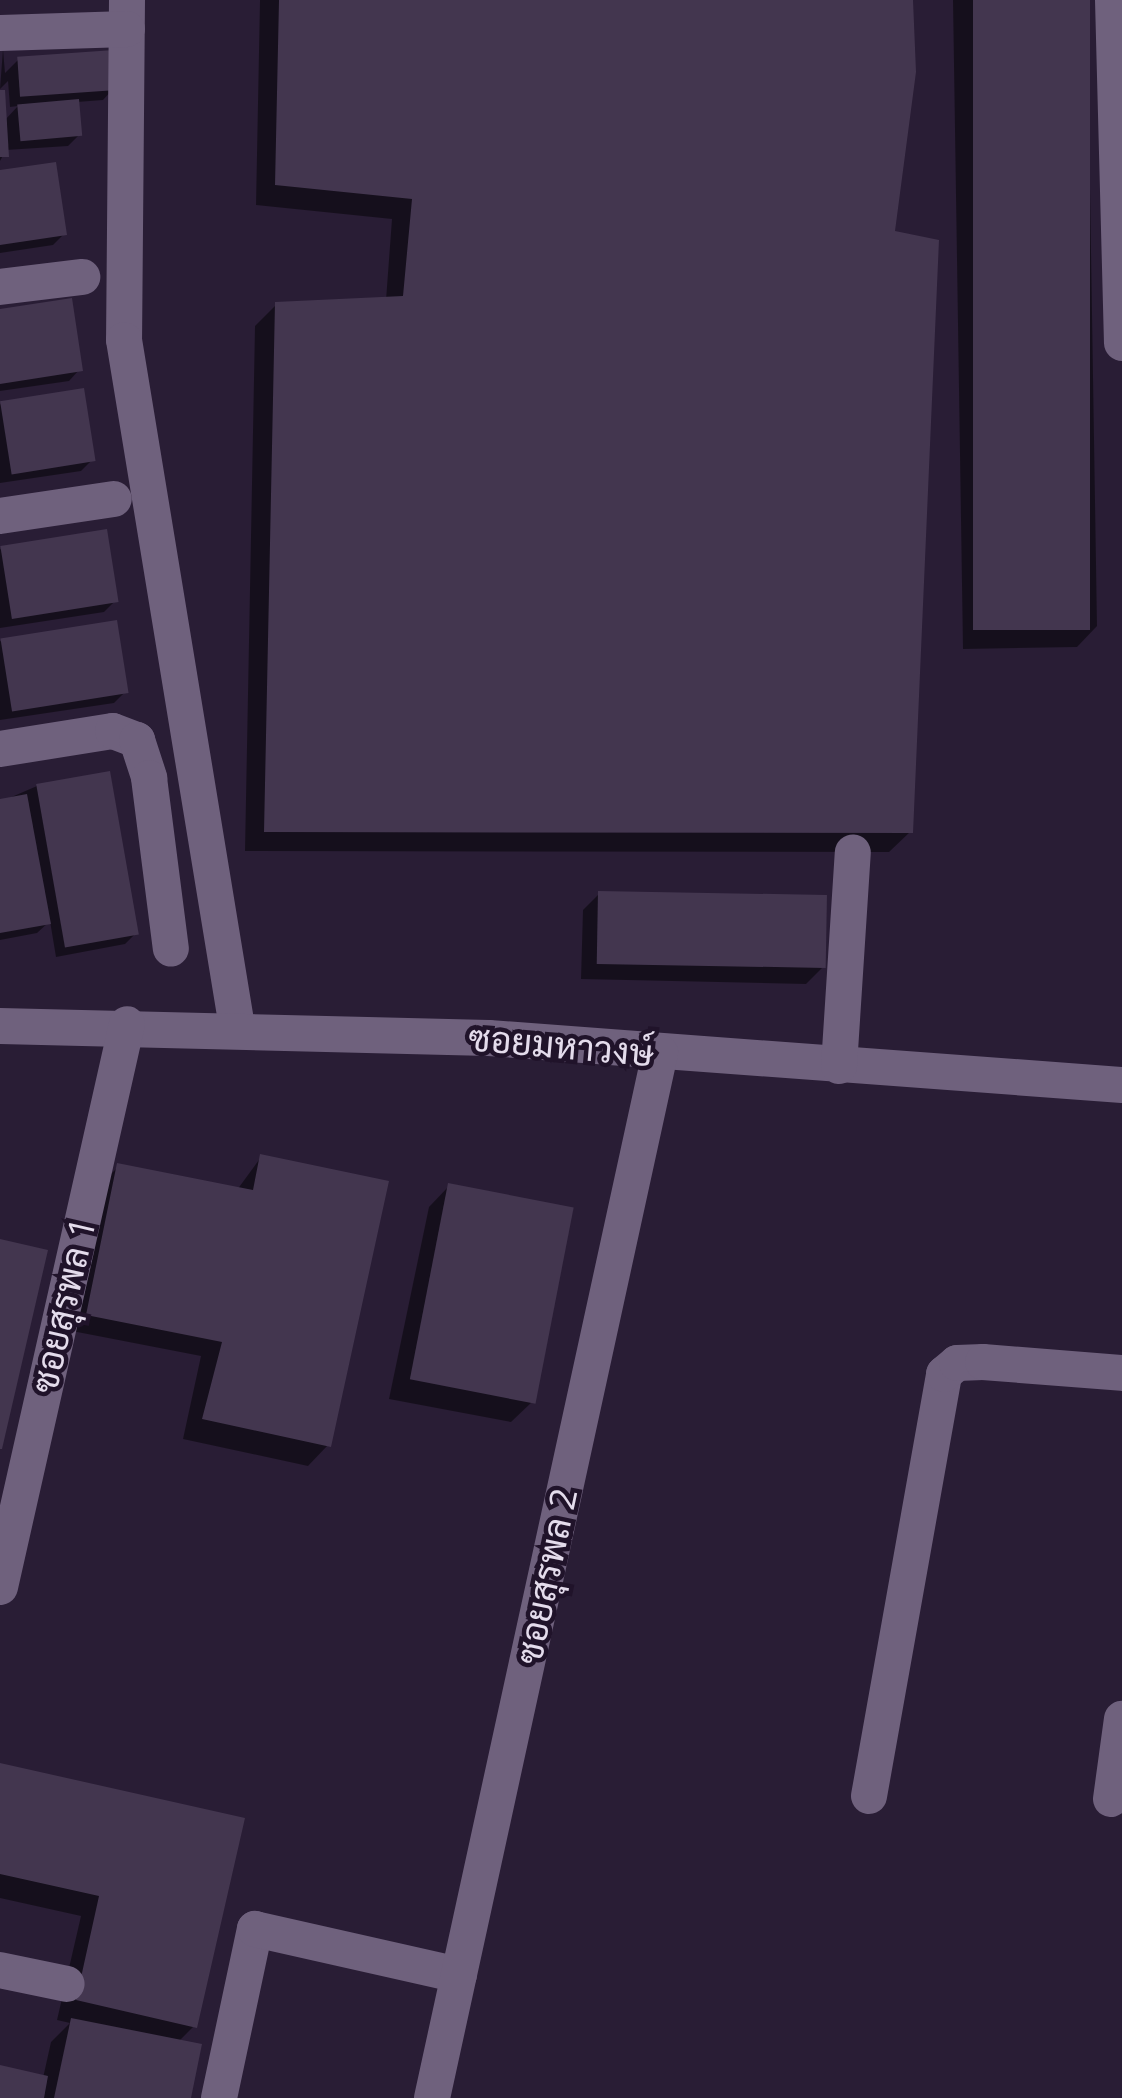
<!DOCTYPE html>
<meta charset="utf-8">
<style>
body{margin:0}
#map{position:relative;width:1122px;height:2098px;overflow:hidden;background:#291d35;font-family:"Open Sans",Sarabun,sans-serif}
div>[style]{position:absolute}
[style*='--x']{left:calc(var(--x)*1px);top:calc(var(--y)*1px);width:calc(var(--w)*1px);rotate:calc(var(--a)*1deg)}
.shadow>*{inset:0;background:#0007}
.building>*{inset:0;background:#43364f;transform-origin:0 0}
.minor>*{height:36px;margin:-18px;padding:0 18px;transform-origin:18px;border-radius:18px;background:#6f617d}
span{translate:-50% -50%;white-space:nowrap;text-align:center;line-height:1.15;-webkit-text-stroke:9px #20132a;paint-order:stroke}
.street-label{font-size:36px;color:#e4dcec}
</style>
<div id="map">
<div class="shadow">
<i style="clip-path:polygon(260px 0,910px 0,892px 233px,910px 832px,889px 852px,245px 851px,255px 326px,276px 305px,386px 300px,392px 219px,256px 205px)"></i>
<i style="clip-path:polygon(953px 0,1087px 0,1097px 626px,1077px 647px,963px 649px)"></i>
<i style="clip-path:polygon(3px 49px,5px 73px,18px 60px,113px 89px,103px 100px,77px 102px,79px 135px,68px 146px,6px 150px,0 161px,0 93px,4px 121px,18px 106px,10px 107px,8px 81px,0 89px)"></i>
<i style="clip-path:polygon(0 173px,64px 234px,53px 245px,0 253px)"></i>
<i style="clip-path:polygon(0 312px,79px 370px,69px 381px,0 391px)"></i>
<i style="clip-path:polygon(0 404px,92px 460px,81px 471px,0 483px)"></i>
<i style="clip-path:polygon(0 549px,115px 601px,104px 612px,0 628px)"></i>
<i style="clip-path:polygon(0 641px,125px 692px,114px 703px,0 720px)"></i>
<i style="clip-path:polygon(37px 786px,136px 933px,125px 944px,56px 957px,50px 921px,37px 933px,0 940px,0 802px)"></i>
<i style="clip-path:polygon(599px 894px,822px 968px,806px 984px,581px 979px,583px 910px)"></i>
<i style="clip-path:polygon(261px 1157px,328px 1445px,308px 1466px,183px 1439px,201px 1356px,72px 1331px,102px 1183px,118px 1167px,237px 1190px)"></i>
<i style="clip-path:polygon(449px 1186px,532px 1402px,511px 1422px,389px 1399px,429px 1207px)"></i>
<i style="clip-path:polygon(0 1766px,242px 1820px,194px 2026px,178px 2042px,188px 2098px,0 2098px,0 2068px,43px 2078px,51px 2042px,70px 2023px,57px 2020px,81px 1916px,0 1898px)"></i>
</div>
<div class="building">
<i style="clip-path:polygon(279px 0,913px 0,916px 72px,895px 231px,939px 240px,913px 833px,264px 832px,275px 302px,403px 296px,412px 199px,275px 185px)"></i>
<i style="left:973px;top:0;width:117px;height:630px"></i>
<i style="left:114px;top:50px;width:40px;height:97px;rotate:86deg"></i>
<i style="clip-path:polygon(0 90px,5px 90px,9px 157px,0 157px)"></i>
<i style="left:79px;top:99px;width:37px;height:62px;rotate:85deg"></i>
<i style="clip-path:polygon(56px 162px,67px 235px,0 245px,0 170px)"></i>
<i style="clip-path:polygon(72px 298px,83px 371px,0 384px,0 309px)"></i>
<i style="left:84px;top:388px;width:74px;height:85px;rotate:81deg"></i>
<i style="left:107px;top:529px;width:74px;height:108px;rotate:81deg"></i>
<i style="left:117px;top:620px;width:74px;height:118px;rotate:81deg"></i>
<i style="left:110px;top:771px;width:166px;height:75px;rotate:80deg"></i>
<i style="clip-path:polygon(27px 794px,51px 924px,0 933px,0 799px)"></i>
<i style="left:598px;top:891px;width:229px;height:73px;rotate:1deg"></i>
<i style="clip-path:polygon(260px 1154px,389px 1181px,331px 1447px,202px 1419px,222px 1342px,86px 1315px,117px 1163px,253px 1190px)"></i>
<i style="left:448px;top:1183px;width:128px;height:200px;rotate:11deg"></i>
<i style="clip-path:polygon(0 1239px,48px 1250px,2px 1449px,0 1449px)"></i>
<i style="clip-path:polygon(0 1763px,245px 1818px,197px 2028px,76px 2000px,99px 1896px,0 1874px)"></i>
<i style="clip-path:polygon(71px 2018px,202px 2044px,191px 2098px,54px 2098px)"></i>
<i style="clip-path:polygon(0 2065px,48px 2076px,44px 2098px,0 2098px)"></i>
</div>
<div class="minor">
<i style="--x:127;--y:0;--w:340;--a:90.5"></i>
<i style="--x:124;--y:340;--w:696;--a:80.66"></i>
<i style="--x:1113;--y:0;--w:343;--a:88.5"></i>
<i style="--x:0;--y:33;--w:127;--a:-1.8"></i>
<i style="--x:0;--y:287;--w:83;--a:-7"></i>
<i style="--x:0;--y:516;--w:115;--a:-8.5"></i>
<i style="--x:0;--y:749;--w:114;--a:-9.1"></i>
<i style="--x:113;--y:731;--w:26;--a:21"></i>
<i style="--x:137;--y:740;--w:40;--a:72"></i>
<i style="--x:149;--y:778;--w:172;--a:82.7"></i>
<i style="--x:0;--y:1026;--w:489;--a:1.4"></i>
<i style="--x:489;--y:1038;--w:635;--a:4.25"></i>
<i style="--x:839;--y:1066;--w:214;--a:-86.3"></i>
<i style="--x:0;--y:1587;--w:577;--a:-77.29"></i>
<i style="--x:869;--y:1796;--w:429;--a:-79.9"></i>
<i style="--x:944;--y:1374;--w:17;--a:-40"></i>
<i style="--x:957;--y:1363;--w:26;--a:-2"></i>
<i style="--x:983;--y:1362;--w:139;--a:4.5"></i>
<i style="--x:1111;--y:1799;--w:81;--a:-82.2"></i>
<i style="--x:0;--y:1970;--w:68;--a:11.8"></i>
<i style="--x:219;--y:2098;--w:173;--a:-78"></i>
<i style="--x:255;--y:1929;--w:209;--a:12.7"></i>
<i style="--x:432;--y:2098;--w:1070;--a:-77.69"></i>
</div>
<div class="street-label">
<span style="left:561px;top:1045px;rotate:5deg">ซอยมหาวงษ์</span>
<span style="left:63px;top:1305px;rotate:-77deg">ซอยสุรพล 1</span>
<span style="left:546px;top:1576px;rotate:-78deg">ซอยสุรพล 2</span>
</div>
</div>
